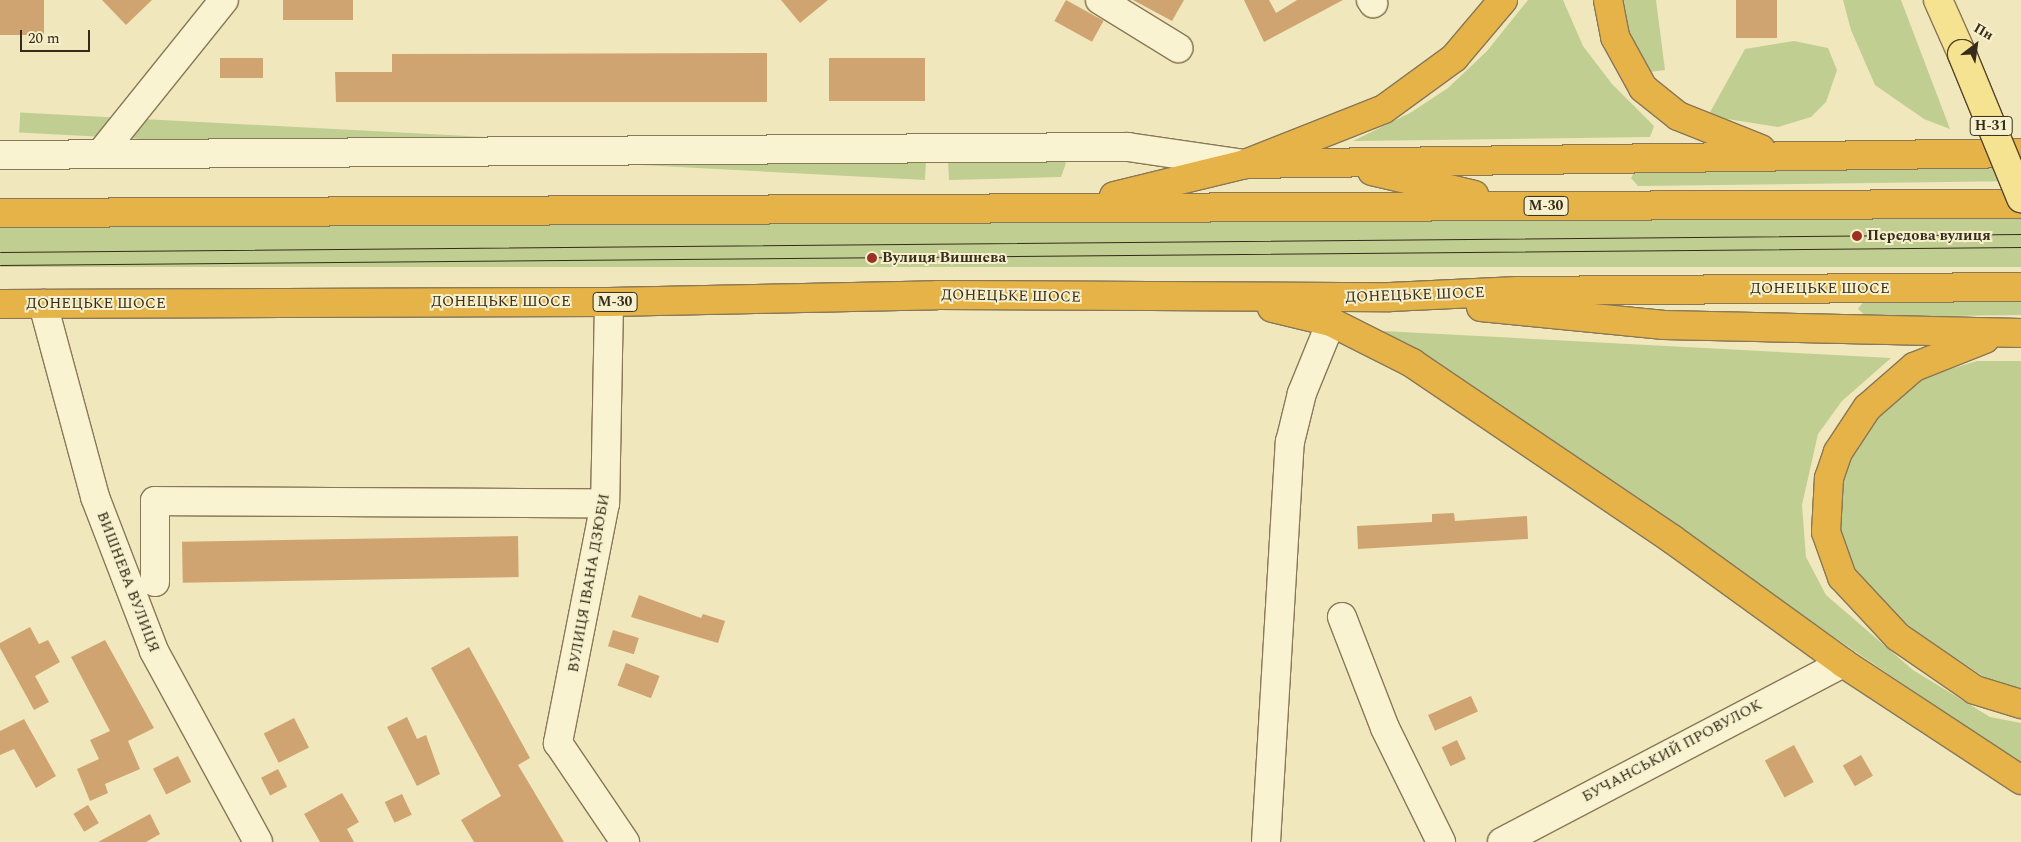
<!DOCTYPE html>
<meta charset="utf-8">
<style>
body{margin:0}
#map{position:relative;width:2021px;height:842px;overflow:hidden;background:#f0e7bd;font-family:Spectral,serif}
div>[style]{position:absolute}
[style*='--x']{left:calc(var(--x)*1px);top:calc(var(--y)*1px);width:calc(var(--w)*1px);rotate:calc(var(--a)*1deg)}
.green>*{inset:0;background:#c0ce91;transform-origin:0 0}
.building>*{inset:0;background:#d0a471;transform-origin:0 0}
.roads{filter:drop-shadow(1px 0 #897756) drop-shadow(-1px 0 #897756) drop-shadow(0 1px #897756) drop-shadow(0 -1px #897756)}
.minor>*{height:28px;margin:-14px;padding:0 14px;transform-origin:14px;border-radius:14px;background:#faf3d1}
.major>*{height:28px;margin:-14px;padding:0 14px;transform-origin:14px;border-radius:14px;background:#f6e392}
.highway>*{height:28px;margin:-14px;padding:0 14px;transform-origin:14px;border-radius:14px;background:#e5b348}
.tram>*{height:1px;margin:-0.5px;padding:0 0.5px;transform-origin:0.5px;border-radius:0.5px;background:#372c1b}
.bridges{filter:drop-shadow(1px 0 #56442a) drop-shadow(-1px 0 #56442a) drop-shadow(0 1px #56442a) drop-shadow(0 -1px #56442a)}
.major-bridge>*{height:28px;margin:-14px;padding:0 14px;transform-origin:14px;border-radius:14px;background:#f6e392}
.dots>*{width:14px;height:14px;translate:-50% -50%;box-sizing:border-box;border:2px solid #f7f0cd;border-radius:50%}
span{translate:-50% -50%;white-space:nowrap;text-align:center;line-height:1.15;-webkit-text-stroke:4px #f7f0cd;paint-order:stroke}
.shield-label span{padding:1px 4px;background:#f7f0cd;border:1px solid;border-radius:4px;-webkit-text-stroke-width:0}
.shield-label{font-size:14px;color:#372c1b;font-weight:700}
.poi-label{font-size:15px;color:#372c1b;font-weight:700}
.left{translate:0 -50%;text-align:left}
.street-label{font-size:15px;color:#372c1b}
.north{position:absolute;left:1951px;top:20px;width:50px;height:50px;-webkit-text-stroke:4px #f7f0cd;paint-order:stroke;rotate:30deg;font-size:14px;font-weight:700;line-height:20px;text-align:center;color:#372c1b}
.north::after{content:'';display:block;margin:auto;width:18px;height:22px;background:#372c1b;clip-path:polygon(50% 0,100% 100%,50% 72%,0 100%)}
.scale{position:absolute;left:20px;top:30px;width:70px;height:22px;box-sizing:border-box;border:2px solid #372c1b;border-top:0;padding-left:6px;font-size:15px;line-height:18px;white-space:nowrap;color:#372c1b;-webkit-text-stroke:4px #f7f0cd;paint-order:stroke}
</style>
<div id="map">
<div class="green">
<i style="clip-path:polygon(1528px 0,1563px 0,1583px 46px,1612px 84px,1654px 126px,1650px 137px,1353px 141px,1410px 113px,1448px 88px,1487px 51px)"></i>
<i style="clip-path:polygon(1621px 0,1656px 0,1665px 70px,1649px 72px,1626px 34px)"></i>
<i style="clip-path:polygon(1843px 0,1901px 0,1950px 129px,1924px 119px,1875px 85px,1851px 30px)"></i>
<i style="clip-path:polygon(1794px 41px,1828px 48px,1837px 70px,1826px 102px,1811px 117px,1778px 127px,1708px 116px,1745px 49px)"></i>
<i style="clip-path:polygon(1059px 159px,1066px 163px,1061px 177px,949px 180px,948px 161px)"></i>
<i style="left:926px;top:160px;width:20px;height:907px;rotate:93deg"></i>
<i style="clip-path:polygon(2021px 164px,2021px 181px,1638px 186px,1631px 178px,1635px 171px)"></i>
<i style="left:2021px;top:213px;width:54px;height:2021px;rotate:90deg"></i>
<i style="clip-path:polygon(2021px 299px,2021px 315px,1867px 317px,1858px 309px,1864px 301px)"></i>
<i style="clip-path:polygon(1383px 331px,1891px 358px,1842px 401px,1818px 434px,1802px 505px,1806px 557px,1826px 595px,1913px 670px,1990px 717px,2021px 723px,2021px 764px)"></i>
<i style="clip-path:polygon(1977px 361px,2021px 361px,2021px 688px,1995px 684px,1919px 634px,1874px 597px,1842px 554px,1835px 490px,1865px 426px,1921px 378px)"></i>
</div>
<div class="building">
<i style="left:0;top:0;width:44px;height:35px"></i>
<i style="clip-path:polygon(102px 0,152px 0,126px 25px)"></i>
<i style="left:283px;top:0;width:70px;height:20px"></i>
<i style="clip-path:polygon(781px 0,828px 0,800px 23px)"></i>
<i style="left:1066px;top:0;width:43px;height:24px;rotate:29deg"></i>
<i style="clip-path:polygon(1133px 0,1184px 0,1172px 21px)"></i>
<i style="clip-path:polygon(1244px 0,1269px 0,1276px 13px,1297px 0,1343px 0,1264px 42px)"></i>
<i style="left:1736px;top:0;width:41px;height:38px"></i>
<i style="clip-path:polygon(767px 53px,767px 102px,336px 102px,335px 72px,392px 72px,392px 54px)"></i>
<i style="left:263px;top:58px;width:20px;height:43px;rotate:90deg"></i>
<i style="left:829px;top:58px;width:96px;height:43px"></i>
<i style="clip-path:polygon(1454px 513px,1455px 521px,1527px 516px,1528px 539px,1358px 549px,1357px 526px,1432px 522px,1432px 514px)"></i>
<i style="left:518px;top:536px;width:41px;height:336px;rotate:89deg"></i>
<i style="clip-path:polygon(639px 595px,701px 618px,703px 614px,725px 621px,718px 643px,631px 617px)"></i>
<i style="clip-path:polygon(30px 627px,39px 644px,48px 640px,60px 662px,35px 676px,49px 702px,34px 710px,0 648px,0 643px)"></i>
<i style="left:613px;top:630px;width:27px;height:17px;rotate:17deg"></i>
<i style="clip-path:polygon(105px 640px,154px 728px,128px 741px,140px 769px,105px 784px,108px 793px,90px 801px,77px 769px,99px 759px,90px 740px,110px 731px,71px 657px)"></i>
<i style="clip-path:polygon(469px 647px,530px 758px,518px 765px,564px 842px,474px 842px,461px 820px,501px 796px,431px 668px)"></i>
<i style="left:626px;top:663px;width:36px;height:24px;rotate:21deg"></i>
<i style="left:1471px;top:696px;width:17px;height:47px;rotate:66deg"></i>
<i style="clip-path:polygon(407px 717px,417px 739px,426px 735px,440px 774px,417px 786px,387px 727px)"></i>
<i style="left:294px;top:718px;width:33px;height:34px;rotate:63deg"></i>
<i style="clip-path:polygon(24px 719px,56px 776px,36px 788px,14px 749px,0 755px,0 731px)"></i>
<i style="left:1457px;top:740px;width:21px;height:17px;rotate:65deg"></i>
<i style="left:1794px;top:745px;width:42px;height:33px;rotate:62deg"></i>
<i style="left:1861px;top:755px;width:24px;height:21px;rotate:60deg"></i>
<i style="left:178px;top:756px;width:29px;height:28px;rotate:63deg"></i>
<i style="left:278px;top:769px;width:20px;height:19px;rotate:63deg"></i>
<i style="clip-path:polygon(342px 793px,359px 822px,347px 829px,354px 842px,320px 842px,304px 814px)"></i>
<i style="left:402px;top:794px;width:23px;height:19px;rotate:65deg"></i>
<i style="left:88px;top:805px;width:21px;height:17px;rotate:59deg"></i>
<i style="clip-path:polygon(150px 814px,160px 834px,146px 842px,98px 842px)"></i>
</div>
<div class="roads">
<div class="minor">
<i style="--x:1100;--y:0;--w:92;--a:31.6"></i>
<i style="--x:1371;--y:0;--w:4;--a:56"></i>
<i style="--x:101;--y:153;--w:196;--a:-51.2"></i>
<i style="--x:0;--y:155;--w:1128;--a:-0.41"></i>
<i style="--x:1128;--y:147;--w:118;--a:8.3"></i>
<i style="--x:609;--y:302;--w:201;--a:91.1"></i>
<i style="--x:605;--y:503;--w:245;--a:101.1"></i>
<i style="--x:558;--y:743;--w:120;--a:55.9"></i>
<i style="--x:43;--y:304;--w:200;--a:74.9"></i>
<i style="--x:95;--y:497;--w:165;--a:69"></i>
<i style="--x:154;--y:651;--w:217;--a:61.4"></i>
<i style="--x:155;--y:582;--w:81;--a:-90"></i>
<i style="--x:155;--y:501;--w:450;--a:0.3"></i>
<i style="--x:1342;--y:617;--w:119;--a:68.8"></i>
<i style="--x:1385;--y:728;--w:127;--a:63.8"></i>
<i style="--x:1266;--y:842;--w:401;--a:-86.6"></i>
<i style="--x:1290;--y:442;--w:50;--a:-76.2"></i>
<i style="--x:1302;--y:393;--w:77;--a:-67.8"></i>
<i style="--x:1502;--y:842;--w:385;--a:-27.7"></i>
</div>
<div class="major">
<i style="--x:1938;--y:0;--w:59;--a:66"></i>
</div>
<div class="highway">
<i style="--x:1608;--y:0;--w:38;--a:79"></i>
<i style="--x:1615;--y:37;--w:58;--a:61.2"></i>
<i style="--x:1643;--y:88;--w:45;--a:38.7"></i>
<i style="--x:1678;--y:116;--w:89;--a:21.7"></i>
<i style="--x:1245;--y:164;--w:776;--a:-0.81"></i>
<i style="--x:1372;--y:171;--w:105;--a:13.2"></i>
<i style="--x:1114;--y:196;--w:135;--a:-13.7"></i>
<i style="--x:1245;--y:164;--w:149;--a:-21.6"></i>
<i style="--x:1384;--y:109;--w:87;--a:-36.1"></i>
<i style="--x:1454;--y:58;--w:76;--a:-49.8"></i>
<i style="--x:0;--y:213;--w:2021;--a:-0.26"></i>
<i style="--x:0;--y:304;--w:609;--a:-0.19"></i>
<i style="--x:609;--y:302;--w:328;--a:-1.2"></i>
<i style="--x:937;--y:295;--w:453;--a:0.3"></i>
<i style="--x:1390;--y:297;--w:128;--a:-2.7"></i>
<i style="--x:1518;--y:291;--w:503;--a:-0.46"></i>
<i style="--x:1481;--y:307;--w:184;--a:5.6"></i>
<i style="--x:1664;--y:325;--w:357;--a:1.3"></i>
<i style="--x:1272;--y:308;--w:61;--a:13.3"></i>
<i style="--x:1331;--y:322;--w:91;--a:26.8"></i>
<i style="--x:1412;--y:363;--w:314;--a:34.1"></i>
<i style="--x:1672;--y:539;--w:211;--a:35.9"></i>
<i style="--x:1843;--y:663;--w:213;--a:33.3"></i>
<i style="--x:1985;--y:339;--w:76;--a:158.5"></i>
<i style="--x:1914;--y:367;--w:62;--a:138.9"></i>
<i style="--x:1867;--y:408;--w:53;--a:123.4"></i>
<i style="--x:1838;--y:452;--w:28;--a:109"></i>
<i style="--x:1829;--y:478;--w:54;--a:93.2"></i>
<i style="--x:1826;--y:532;--w:48;--a:70.4"></i>
<i style="--x:1842;--y:577;--w:82;--a:47"></i>
<i style="--x:1898;--y:637;--w:93;--a:34.5"></i>
<i style="--x:1975;--y:690;--w:48;--a:16.9"></i>
</div>
</div>
<div class="tram">
<i style="--x:0;--y:252;--w:2021;--a:-0.51"></i>
<i style="--x:0;--y:265;--w:2021;--a:-0.51"></i>
</div>
<div class="bridges">
<div class="major-bridge">
<i style="--x:1962;--y:54;--w:156;--a:67.7"></i>
</div>
</div>
<div class="dots">
<i style="left:1857px;top:236px;background:#9b3023"></i>
<i style="left:872px;top:258px;background:#9b3023"></i>
</div>
<div class="shield-label">
<span style="left:1991px;top:126px">Н-31</span>
<span style="left:1546px;top:206px">М-30</span>
<span style="left:615px;top:302px">М-30</span>
</div>
<div class="poi-label">
<span class="left" style="left:1867px;top:236px">Передова вулиця</span>
<span class="left" style="left:882px;top:258px">Вулиця Вишнева</span>
</div>
<div class="street-label">
<span style="left:1820px;top:289px">ДОНЕЦЬКЕ ШОСЕ</span>
<span style="left:1415px;top:295px;rotate:-2deg">ДОНЕЦЬКЕ ШОСЕ</span>
<span style="left:1011px;top:296px;rotate:1deg">ДОНЕЦЬКЕ ШОСЕ</span>
<span style="left:501px;top:302px">ДОНЕЦЬКЕ ШОСЕ</span>
<span style="left:96px;top:304px">ДОНЕЦЬКЕ ШОСЕ</span>
<span style="left:128px;top:582px;rotate:69deg">ВИШНЕВА ВУЛИЦЯ</span>
<span style="left:589px;top:583px;rotate:-80deg">ВУЛИЦЯ ІВАНА ДЗЮБИ</span>
<span style="left:1672px;top:751px;rotate:-28deg">БУЧАНСЬКИЙ ПРОВУЛОК</span>
</div>
<div class="north">Пн</div>
<div class="scale">20 m</div>
</div>
